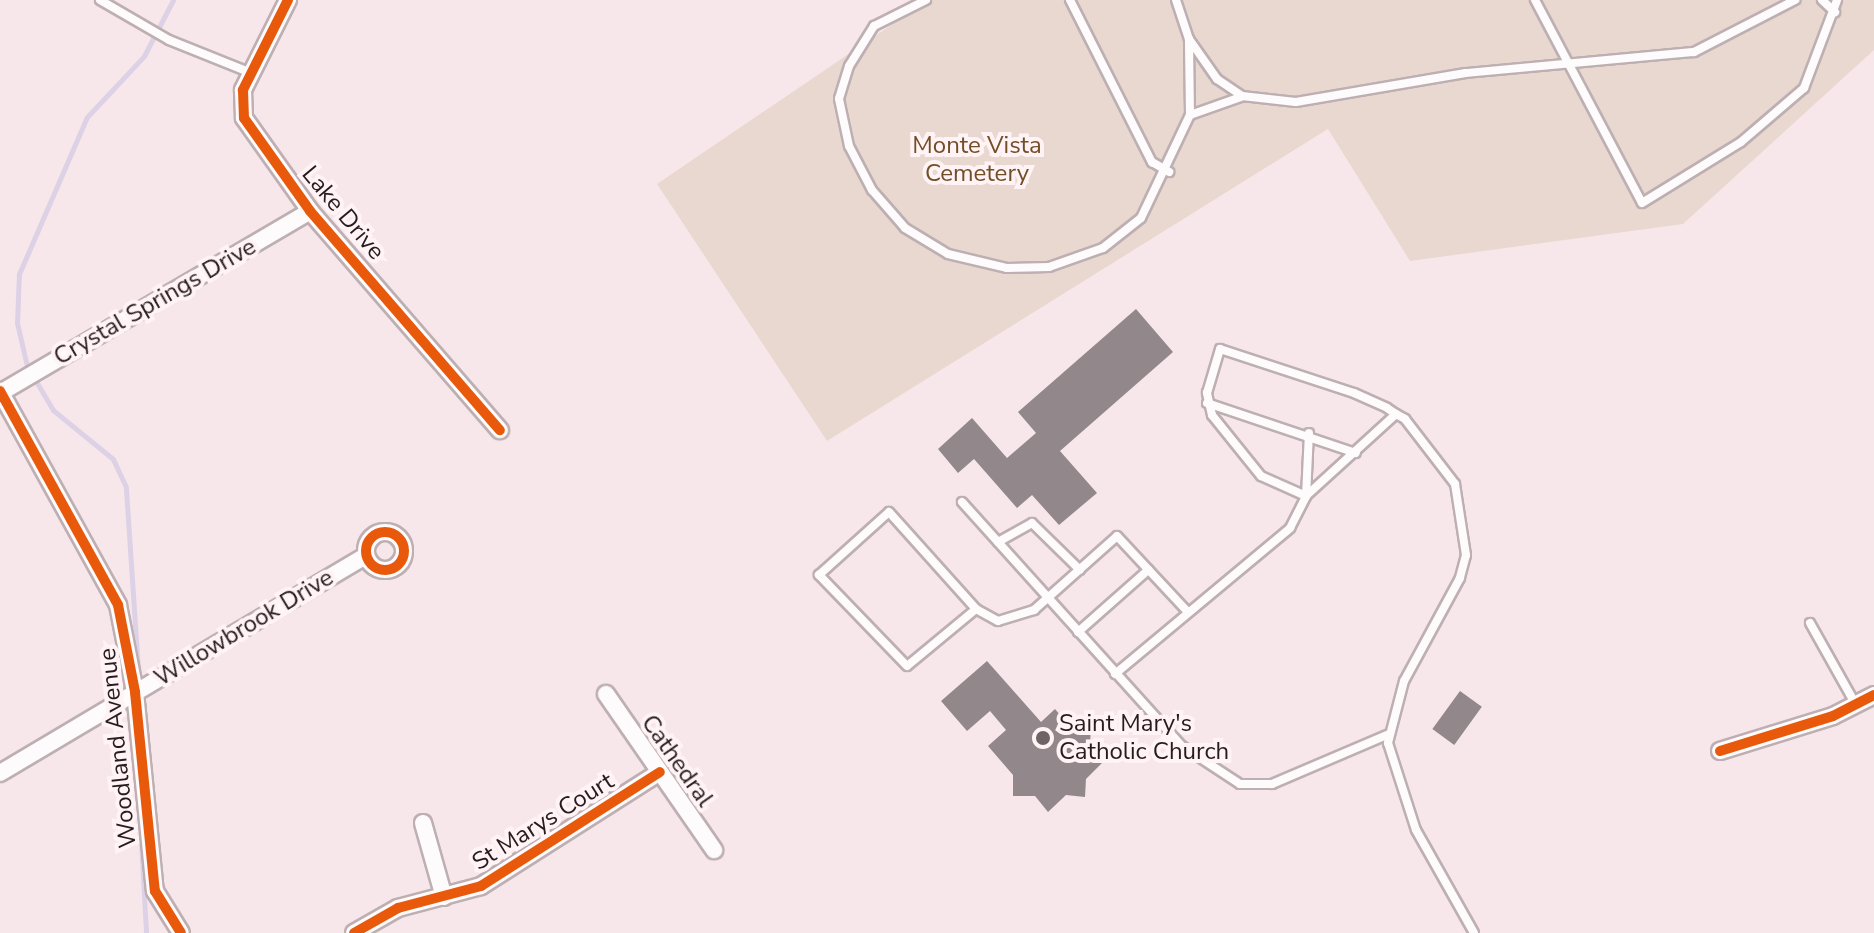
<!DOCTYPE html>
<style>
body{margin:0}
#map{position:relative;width:1874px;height:933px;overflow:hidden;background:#f8e7ea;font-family:"Nunito Sans",sans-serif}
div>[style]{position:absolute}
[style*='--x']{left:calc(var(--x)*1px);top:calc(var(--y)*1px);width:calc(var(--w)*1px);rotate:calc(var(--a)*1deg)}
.green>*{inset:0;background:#e9d8d0}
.stream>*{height:5px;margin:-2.5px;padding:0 2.5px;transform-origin:2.5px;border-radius:2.5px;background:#ddd1e6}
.building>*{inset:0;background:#92888b;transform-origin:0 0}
.roads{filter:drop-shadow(2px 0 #bdafb2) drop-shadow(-2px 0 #bdafb2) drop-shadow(0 2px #bdafb2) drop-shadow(0 -2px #bdafb2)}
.service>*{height:8px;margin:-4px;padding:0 4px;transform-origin:4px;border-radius:4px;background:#fefbfc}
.minor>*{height:16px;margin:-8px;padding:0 8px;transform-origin:8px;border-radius:8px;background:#fefbfc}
.minor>.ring{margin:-8px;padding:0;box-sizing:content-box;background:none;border:16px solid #fefbfc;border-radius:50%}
.cycleway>*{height:10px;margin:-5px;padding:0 5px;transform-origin:5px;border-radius:5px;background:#e8590c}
.cycleway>.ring{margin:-5px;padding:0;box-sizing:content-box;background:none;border:10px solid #e8590c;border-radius:50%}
.dots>*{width:22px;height:22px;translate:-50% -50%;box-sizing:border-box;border:4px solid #fff3f5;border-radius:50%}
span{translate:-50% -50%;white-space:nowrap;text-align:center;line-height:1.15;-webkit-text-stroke:8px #fff3f5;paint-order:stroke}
.park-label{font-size:24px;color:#724e27}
.street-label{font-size:24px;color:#261c1e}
.poi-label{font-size:24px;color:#261c1e}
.left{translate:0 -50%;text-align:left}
</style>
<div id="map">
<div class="green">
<i style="clip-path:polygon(928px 0,1874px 0,1874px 50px,1683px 224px,1410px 261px,1328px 129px,827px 441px,657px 184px)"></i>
</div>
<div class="stream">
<i style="--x:138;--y:670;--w:183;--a:-93.8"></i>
<i style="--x:126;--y:487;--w:31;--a:-115"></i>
<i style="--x:113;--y:459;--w:77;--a:-140.8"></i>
<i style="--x:53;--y:410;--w:51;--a:-120.6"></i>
<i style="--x:27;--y:366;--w:44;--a:-103.1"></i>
<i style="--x:17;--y:323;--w:49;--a:-87.7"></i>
<i style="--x:19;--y:274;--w:171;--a:-66.6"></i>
<i style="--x:87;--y:117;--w:83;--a:-46.9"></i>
<i style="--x:144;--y:56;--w:63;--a:-62.6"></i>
<i style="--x:140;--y:824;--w:109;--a:86.8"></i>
</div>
<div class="building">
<i style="clip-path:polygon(1136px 309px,1173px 352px,1060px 451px,1097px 493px,1059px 525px,1032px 495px,1017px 508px,974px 459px,958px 473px,938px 449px,972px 418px,1007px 458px,1036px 433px,1018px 412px)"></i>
<i style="clip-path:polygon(987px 661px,1041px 722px,1055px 709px,1067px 723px,1091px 724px,1090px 747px,1104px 761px,1086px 779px,1085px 797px,1066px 795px,1048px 812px,1035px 796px,1013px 796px,1013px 775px,988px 746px,1006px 730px,990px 711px,967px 731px,941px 701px)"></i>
<i style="left:1460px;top:691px;width:27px;height:47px;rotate:36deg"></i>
</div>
<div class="roads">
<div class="service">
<i style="--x:100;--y:0;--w:80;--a:30.1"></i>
<i style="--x:169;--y:40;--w:88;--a:21.9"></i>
<i style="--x:926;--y:0;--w:58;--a:153.4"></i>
<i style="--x:874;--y:26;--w:47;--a:122"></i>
<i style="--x:849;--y:66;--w:34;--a:107"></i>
<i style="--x:839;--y:99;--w:48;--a:78"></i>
<i style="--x:849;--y:146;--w:50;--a:62.4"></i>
<i style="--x:872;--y:190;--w:50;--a:49"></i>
<i style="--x:905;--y:228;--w:50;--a:31.2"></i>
<i style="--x:948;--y:254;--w:61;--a:13.3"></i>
<i style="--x:1007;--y:268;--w:42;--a:-1.4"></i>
<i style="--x:1049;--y:267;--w:57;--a:-19.4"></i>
<i style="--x:1103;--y:248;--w:48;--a:-38.3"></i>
<i style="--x:1141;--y:218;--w:114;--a:-64.6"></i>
<i style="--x:1190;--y:115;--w:76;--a:-90.8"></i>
<i style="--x:1070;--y:0;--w:182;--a:63.2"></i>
<i style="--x:1152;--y:162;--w:20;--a:30"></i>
<i style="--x:1176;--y:0;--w:41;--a:71.6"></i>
<i style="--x:1189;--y:39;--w:49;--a:55"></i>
<i style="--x:1217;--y:79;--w:30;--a:34"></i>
<i style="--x:1242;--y:96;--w:54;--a:6.3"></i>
<i style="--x:1296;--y:102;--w:172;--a:-9.7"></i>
<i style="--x:1466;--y:73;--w:229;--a:-5.3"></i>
<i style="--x:1694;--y:52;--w:114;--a:-27.2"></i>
<i style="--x:1535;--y:0;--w:229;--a:62.2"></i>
<i style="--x:1642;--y:203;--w:116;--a:-31.6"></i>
<i style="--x:1741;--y:142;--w:83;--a:-40.6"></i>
<i style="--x:1804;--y:88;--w:94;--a:-69.4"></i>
<i style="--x:1822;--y:0;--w:18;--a:43"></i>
<i style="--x:1190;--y:115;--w:54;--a:-19.4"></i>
<i style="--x:1207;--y:403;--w:157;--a:18.6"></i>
<i style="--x:1396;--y:414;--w:122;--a:137.7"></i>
<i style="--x:1306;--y:496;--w:49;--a:-156"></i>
<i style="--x:1261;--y:476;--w:78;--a:-128.8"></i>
<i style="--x:1212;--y:415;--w:23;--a:-103"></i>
<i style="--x:1207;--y:393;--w:46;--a:-73.5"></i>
<i style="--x:1220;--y:349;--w:141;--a:18.2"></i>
<i style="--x:1354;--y:393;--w:36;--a:24"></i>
<i style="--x:1387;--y:408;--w:11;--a:34"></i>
<i style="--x:1396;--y:414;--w:10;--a:29"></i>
<i style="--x:1405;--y:419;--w:82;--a:52.4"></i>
<i style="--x:1455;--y:484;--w:72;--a:81.2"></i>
<i style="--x:1466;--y:555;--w:24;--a:105"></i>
<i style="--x:1460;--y:578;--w:117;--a:118.5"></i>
<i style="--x:1404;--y:681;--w:64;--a:104.5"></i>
<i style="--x:1388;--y:743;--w:91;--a:72.2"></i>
<i style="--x:1416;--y:830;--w:118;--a:60.6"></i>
<i style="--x:962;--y:502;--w:329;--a:48"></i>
<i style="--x:1182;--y:746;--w:69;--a:33.2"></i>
<i style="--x:1240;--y:784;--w:32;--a:0"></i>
<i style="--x:1272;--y:784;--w:127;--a:-23.1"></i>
<i style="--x:998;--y:542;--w:39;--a:-29"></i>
<i style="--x:1032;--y:523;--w:67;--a:44.4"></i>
<i style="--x:976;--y:609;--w:89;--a:140.4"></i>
<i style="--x:907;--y:666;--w:127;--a:-134"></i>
<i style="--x:819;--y:575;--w:94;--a:-42"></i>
<i style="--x:889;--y:512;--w:130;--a:48.1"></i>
<i style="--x:976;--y:609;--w:25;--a:29"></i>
<i style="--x:998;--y:621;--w:38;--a:-17"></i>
<i style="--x:1034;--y:610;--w:111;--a:-41.7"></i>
<i style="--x:1117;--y:536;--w:101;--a:47"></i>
<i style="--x:1810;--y:623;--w:94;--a:60.7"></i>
<i style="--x:1078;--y:632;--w:94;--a:-41.5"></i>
<i style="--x:1115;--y:674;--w:228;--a:-39.8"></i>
<i style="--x:1290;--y:528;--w:36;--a:-63"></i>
<i style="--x:1306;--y:496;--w:63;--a:-87.3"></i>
</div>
<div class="minor">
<i style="--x:288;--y:0;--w:101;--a:116.6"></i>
<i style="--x:243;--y:90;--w:28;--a:88"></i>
<i style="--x:244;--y:118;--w:114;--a:54.6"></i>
<i style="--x:310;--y:211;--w:290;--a:49.1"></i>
<i style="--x:0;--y:391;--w:244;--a:61.1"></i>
<i style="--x:118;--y:605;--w:89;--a:78.9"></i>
<i style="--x:135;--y:692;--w:200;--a:84.3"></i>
<i style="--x:155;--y:891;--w:49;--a:58.2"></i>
<i style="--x:0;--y:393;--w:359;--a:-30.4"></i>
<i class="ring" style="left:366px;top:532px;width:22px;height:22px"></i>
<i style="--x:606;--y:694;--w:190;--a:55.3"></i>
<i style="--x:1720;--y:751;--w:118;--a:-17.2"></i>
<i style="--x:1833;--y:716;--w:46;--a:-27.1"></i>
<i style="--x:0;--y:773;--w:423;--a:-30.7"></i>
<i style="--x:423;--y:823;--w:77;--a:74.2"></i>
<i style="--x:354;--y:933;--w:51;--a:-29.6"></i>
<i style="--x:398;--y:908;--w:86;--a:-14.8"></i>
<i style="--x:481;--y:886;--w:212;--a:-32.5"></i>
</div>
</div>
<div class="cycleway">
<i style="--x:288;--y:0;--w:101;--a:116.6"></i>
<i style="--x:243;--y:90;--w:28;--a:88"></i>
<i style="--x:244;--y:118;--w:114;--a:54.6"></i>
<i style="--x:310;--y:211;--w:290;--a:49.1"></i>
<i style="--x:0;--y:391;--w:244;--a:61.1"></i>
<i style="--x:118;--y:605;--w:89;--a:78.9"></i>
<i style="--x:135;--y:692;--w:200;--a:84.3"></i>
<i style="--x:155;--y:891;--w:49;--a:58.2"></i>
<i class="ring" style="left:366px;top:532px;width:28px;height:28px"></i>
<i style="--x:1720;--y:751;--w:118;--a:-17.2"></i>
<i style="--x:1833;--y:716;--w:46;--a:-27.1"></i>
<i style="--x:354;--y:933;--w:51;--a:-29.6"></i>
<i style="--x:398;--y:908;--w:86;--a:-14.8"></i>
<i style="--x:481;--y:886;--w:212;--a:-32.5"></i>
</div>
<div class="dots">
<i style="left:1043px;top:738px;background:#706365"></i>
</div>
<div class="park-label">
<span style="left:977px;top:160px">Monte Vista<br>Cemetery</span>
</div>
<div class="street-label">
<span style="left:343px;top:213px;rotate:50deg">Lake Drive</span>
<span style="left:155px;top:302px;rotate:-30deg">Crystal Springs Drive</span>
<span style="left:244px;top:628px;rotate:-31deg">Willowbrook Drive</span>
<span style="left:118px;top:748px;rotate:-96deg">Woodland Avenue</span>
<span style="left:677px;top:761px;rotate:55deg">Cathedral</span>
<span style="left:543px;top:822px;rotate:-32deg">St Marys Court</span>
</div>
<div class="poi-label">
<span class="left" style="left:1059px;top:738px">Saint Mary's<br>Catholic Church</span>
</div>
</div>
